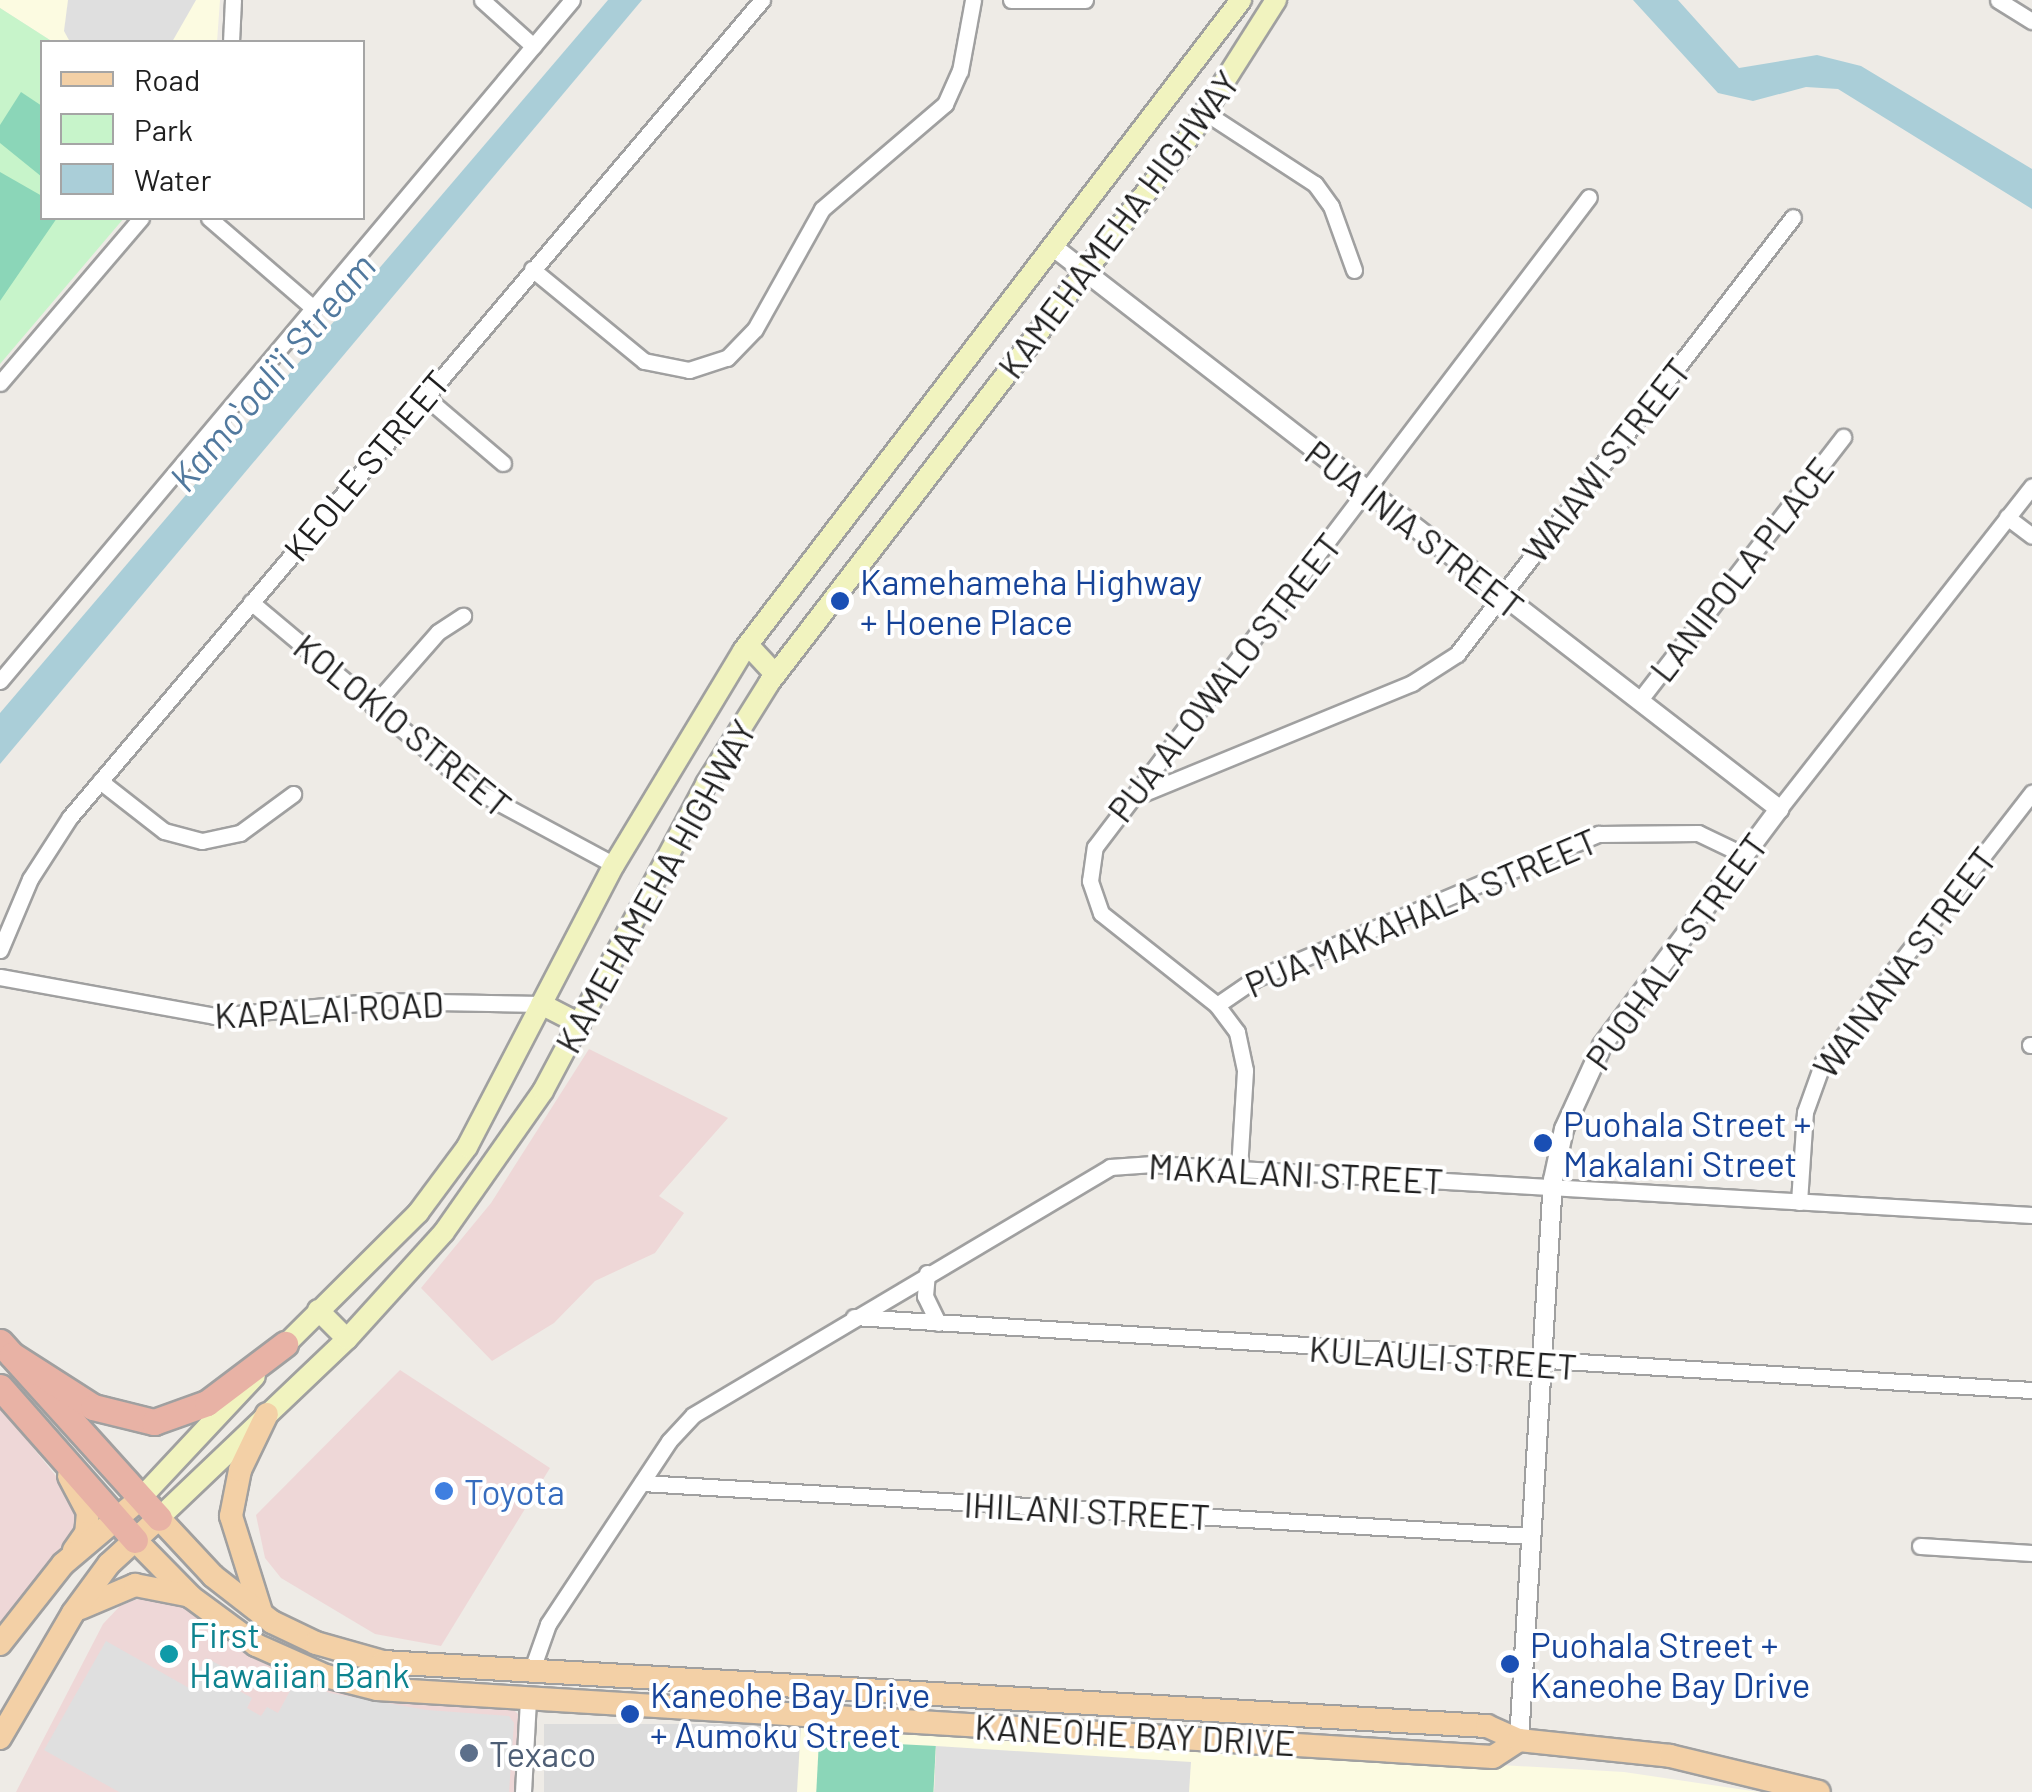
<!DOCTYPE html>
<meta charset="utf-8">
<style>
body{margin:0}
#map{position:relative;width:2032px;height:1792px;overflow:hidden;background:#eeebe6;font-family:Barlow,sans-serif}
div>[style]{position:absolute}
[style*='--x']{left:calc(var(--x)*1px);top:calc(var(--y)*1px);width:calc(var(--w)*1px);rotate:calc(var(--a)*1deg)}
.residential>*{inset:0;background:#dcdcdc;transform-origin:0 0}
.commercial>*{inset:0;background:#eed7d7}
.education>*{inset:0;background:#fcfbe1}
.park>*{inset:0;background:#c7f4ca}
.pitch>*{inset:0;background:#8bd6b8;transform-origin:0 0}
.parking>*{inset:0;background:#dfdfdf}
.water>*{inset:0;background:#aaced8}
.roads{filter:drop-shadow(2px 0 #a0a0a0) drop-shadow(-2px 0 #a0a0a0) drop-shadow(0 2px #a0a0a0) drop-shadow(0 -2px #a0a0a0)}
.minor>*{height:15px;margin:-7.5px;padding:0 7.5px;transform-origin:7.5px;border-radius:7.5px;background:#fff}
.tertiary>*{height:18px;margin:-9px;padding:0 9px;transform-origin:9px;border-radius:9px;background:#fff}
.secondary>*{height:20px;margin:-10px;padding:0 10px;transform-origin:10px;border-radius:10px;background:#f1f3bf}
.primary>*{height:22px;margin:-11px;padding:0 11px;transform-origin:11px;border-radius:11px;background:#f3d0a6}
.trunk>*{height:25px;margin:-12.5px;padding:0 12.5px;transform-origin:12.5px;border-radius:12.5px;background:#e8b2a5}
.dots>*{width:28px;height:28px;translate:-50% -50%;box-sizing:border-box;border:5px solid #fff;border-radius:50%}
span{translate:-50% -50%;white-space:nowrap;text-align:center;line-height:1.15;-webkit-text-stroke:8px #fff;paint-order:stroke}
.street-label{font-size:35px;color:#1f1f1f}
.transit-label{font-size:35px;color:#164399}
.left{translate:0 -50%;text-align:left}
.shop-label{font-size:35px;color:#366cbe}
.culture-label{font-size:35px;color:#0d838f}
.service-label{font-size:35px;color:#4e5e75}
.water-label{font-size:38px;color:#51799e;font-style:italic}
.legend{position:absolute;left:40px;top:40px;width:325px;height:180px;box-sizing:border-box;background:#fff;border:2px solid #a5a5a5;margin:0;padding:12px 18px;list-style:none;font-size:30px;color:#1f1f1f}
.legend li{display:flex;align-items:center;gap:20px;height:50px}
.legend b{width:50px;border:2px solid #a5a5a5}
</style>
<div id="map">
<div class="residential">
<i style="left:544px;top:1724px;width:257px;height:68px"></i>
</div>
<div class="commercial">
<i style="clip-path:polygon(589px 1049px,728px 1118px,659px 1196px,684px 1213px,655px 1253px,595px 1281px,554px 1323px,492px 1361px,421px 1288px,491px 1203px)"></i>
<i style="clip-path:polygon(400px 1370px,550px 1468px,441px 1646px,375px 1634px,281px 1578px,265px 1558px,256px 1515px)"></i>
<i style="clip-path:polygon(0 1407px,69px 1492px,82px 1519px,0 1655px)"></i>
<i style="clip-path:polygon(145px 1596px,187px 1607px,253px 1653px,511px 1707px,520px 1716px,520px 1792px,16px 1792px,103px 1624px,120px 1606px)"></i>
</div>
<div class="education">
<i style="clip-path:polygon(0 0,220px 0,217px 42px,53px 42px,0 8px)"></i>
<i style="clip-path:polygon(801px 1725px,1624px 1772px,1759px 1792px,797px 1792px)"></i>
</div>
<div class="park">
<i style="clip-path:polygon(0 8px,53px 42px,42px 42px,42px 218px,124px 218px,0 364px)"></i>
</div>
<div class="pitch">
<i style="clip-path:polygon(21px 92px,42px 106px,42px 177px,0 143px,0 125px)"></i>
<i style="clip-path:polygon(0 172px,42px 196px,42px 218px,57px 218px,0 301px)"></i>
<i style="left:819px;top:1740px;width:117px;height:52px;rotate:3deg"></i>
</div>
<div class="parking">
<i style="clip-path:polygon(196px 0,172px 42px,70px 42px,64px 31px,68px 0)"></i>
<i style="clip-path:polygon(106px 1641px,189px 1688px,206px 1658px,243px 1677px,236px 1689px,252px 1698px,247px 1708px,261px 1716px,267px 1707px,278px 1713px,296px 1680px,330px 1693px,427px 1710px,509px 1716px,514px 1723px,509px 1792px,119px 1792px,44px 1750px)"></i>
<i style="clip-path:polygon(936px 1746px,1191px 1762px,1189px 1792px,934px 1792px)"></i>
</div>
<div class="water">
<i style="clip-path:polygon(608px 0,642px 0,0 764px,0 713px)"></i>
<i style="clip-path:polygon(1633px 0,1678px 0,1739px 68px,1817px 55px,1861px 66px,2032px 169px,2032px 209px,1838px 89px,1806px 87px,1753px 101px,1718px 93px)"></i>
</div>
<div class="roads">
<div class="minor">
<i style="--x:482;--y:0;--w:69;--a:42"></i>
<i style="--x:1011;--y:0;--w:74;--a:0"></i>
<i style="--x:1998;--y:0;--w:40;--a:32"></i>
<i style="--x:231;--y:42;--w:42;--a:-87.3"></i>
<i style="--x:1206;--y:113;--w:130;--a:33.1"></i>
<i style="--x:1315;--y:184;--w:27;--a:54"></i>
<i style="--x:1331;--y:206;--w:68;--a:70.2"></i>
<i style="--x:209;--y:218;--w:136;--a:40.8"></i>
<i style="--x:532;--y:269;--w:145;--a:39.4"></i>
<i style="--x:644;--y:361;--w:46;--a:11.3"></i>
<i style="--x:689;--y:370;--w:40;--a:-18"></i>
<i style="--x:727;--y:358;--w:40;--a:-46"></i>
<i style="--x:755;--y:329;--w:137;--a:-60.8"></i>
<i style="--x:822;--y:209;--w:162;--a:-40.5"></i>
<i style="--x:945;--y:104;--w:36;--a:-66"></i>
<i style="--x:960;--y:71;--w:72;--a:-79.6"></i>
<i style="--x:0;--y:383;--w:217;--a:-49.5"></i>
<i style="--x:423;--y:395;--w:105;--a:40.4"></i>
<i style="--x:2007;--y:517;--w:31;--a:37"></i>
<i style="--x:251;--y:602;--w:292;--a:40"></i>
<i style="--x:475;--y:790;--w:158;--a:28.3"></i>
<i style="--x:0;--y:681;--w:889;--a:-49.97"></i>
<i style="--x:1639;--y:701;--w:334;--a:-52.3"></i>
<i style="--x:373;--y:706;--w:98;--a:-48.7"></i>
<i style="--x:438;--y:632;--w:30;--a:-33"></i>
<i style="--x:100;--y:781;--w:81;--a:38"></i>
<i style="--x:164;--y:831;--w:39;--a:15"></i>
<i style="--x:202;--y:841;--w:39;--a:-12"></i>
<i style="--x:240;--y:833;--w:66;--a:-36.3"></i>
<i style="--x:1132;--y:798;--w:303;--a:-22.3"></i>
<i style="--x:1412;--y:683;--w:54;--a:-32.8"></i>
<i style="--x:1457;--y:654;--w:551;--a:-52.44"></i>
<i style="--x:1779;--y:809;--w:410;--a:-51.9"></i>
<i style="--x:0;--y:950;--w:77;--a:-67.1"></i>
<i style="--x:30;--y:879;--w:74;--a:-57.2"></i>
<i style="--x:70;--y:817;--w:1071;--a:-49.74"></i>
<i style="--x:0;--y:977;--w:218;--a:10.3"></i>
<i style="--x:214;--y:1016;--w:169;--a:-5.1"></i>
<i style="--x:382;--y:1001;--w:159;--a:1.1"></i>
<i style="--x:1217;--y:1005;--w:46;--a:-34.4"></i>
<i style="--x:1255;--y:979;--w:373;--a:-22.9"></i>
<i style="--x:1599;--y:834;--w:99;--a:-0.6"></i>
<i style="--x:1698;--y:833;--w:51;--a:25.6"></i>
<i style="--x:2030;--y:1045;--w:2;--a:0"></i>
<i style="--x:1239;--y:1169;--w:99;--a:-86.5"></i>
<i style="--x:1245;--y:1070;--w:39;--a:-102"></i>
<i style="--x:1237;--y:1032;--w:34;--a:-127"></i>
<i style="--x:1217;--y:1005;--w:148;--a:-141.6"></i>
<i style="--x:1101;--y:913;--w:34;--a:-109"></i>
<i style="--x:1090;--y:881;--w:34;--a:-82"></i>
<i style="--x:1095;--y:847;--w:816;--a:-52.77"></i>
<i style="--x:1799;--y:1202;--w:90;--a:-86.2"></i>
<i style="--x:1805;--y:1112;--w:53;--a:-70.2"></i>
<i style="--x:1823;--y:1062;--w:341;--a:-52.2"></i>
<i style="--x:927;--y:1273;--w:23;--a:95"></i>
<i style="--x:925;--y:1296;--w:30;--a:64"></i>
<i style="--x:854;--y:1317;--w:1180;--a:3.55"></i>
<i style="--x:642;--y:1483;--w:891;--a:3.41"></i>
<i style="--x:1920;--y:1546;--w:112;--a:3.6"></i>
<i style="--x:531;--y:1672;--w:51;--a:-70.5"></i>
<i style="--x:548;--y:1624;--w:219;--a:-56.5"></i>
<i style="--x:669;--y:1441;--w:35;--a:-47"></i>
<i style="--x:693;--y:1415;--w:485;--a:-30.7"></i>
<i style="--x:1110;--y:1167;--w:43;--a:-4"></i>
<i style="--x:1153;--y:1164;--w:880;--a:3.32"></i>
<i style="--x:523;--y:1792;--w:92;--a:-86.9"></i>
</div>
<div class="tertiary">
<i style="--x:1052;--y:246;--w:920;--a:37.75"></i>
<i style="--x:1779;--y:809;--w:296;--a:126.8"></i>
<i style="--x:1602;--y:1046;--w:91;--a:114.6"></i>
<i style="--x:1564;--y:1129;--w:52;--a:102.2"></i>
<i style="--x:1553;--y:1180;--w:561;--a:93.47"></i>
</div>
<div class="secondary">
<i style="--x:748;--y:645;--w:40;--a:47"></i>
<i style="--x:541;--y:1004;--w:44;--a:27.1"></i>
<i style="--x:318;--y:1310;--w:41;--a:45"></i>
<i style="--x:275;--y:1355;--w:202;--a:-44.8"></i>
<i style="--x:418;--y:1213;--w:82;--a:-53.4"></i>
<i style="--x:467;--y:1147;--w:318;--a:-62.5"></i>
<i style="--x:614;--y:865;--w:250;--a:-58.9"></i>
<i style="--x:743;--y:651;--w:820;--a:-52.58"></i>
<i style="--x:140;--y:1499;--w:168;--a:-46.9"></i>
<i style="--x:159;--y:1518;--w:260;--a:-43.6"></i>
<i style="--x:347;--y:1339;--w:144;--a:-47.8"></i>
<i style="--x:444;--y:1232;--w:172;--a:-54.9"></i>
<i style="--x:543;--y:1091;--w:348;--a:-62"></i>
<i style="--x:706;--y:784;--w:119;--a:-58"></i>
<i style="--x:769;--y:683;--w:692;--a:-52.45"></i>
<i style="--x:1191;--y:134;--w:159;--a:-57.6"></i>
</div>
<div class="primary">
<i style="--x:69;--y:1476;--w:41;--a:62.2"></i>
<i style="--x:88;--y:1512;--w:21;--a:95"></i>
<i style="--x:86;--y:1533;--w:21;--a:125"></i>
<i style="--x:135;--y:1540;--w:80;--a:45.5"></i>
<i style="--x:191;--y:1597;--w:81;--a:36.4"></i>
<i style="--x:256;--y:1645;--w:77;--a:23.9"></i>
<i style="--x:326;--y:1676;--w:53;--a:14.3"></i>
<i style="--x:377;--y:1689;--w:1118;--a:3.49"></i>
<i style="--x:1493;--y:1757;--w:31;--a:-33"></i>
<i style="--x:81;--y:1608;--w:59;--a:-23.1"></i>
<i style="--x:135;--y:1585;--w:52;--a:11.1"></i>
<i style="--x:262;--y:1615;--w:104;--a:-107.4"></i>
<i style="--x:231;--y:1516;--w:47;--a:-78.9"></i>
<i style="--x:240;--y:1470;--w:62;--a:-64.3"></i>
<i style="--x:0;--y:1644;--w:102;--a:-51.8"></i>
<i style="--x:63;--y:1564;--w:101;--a:-40.2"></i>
<i style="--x:0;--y:1738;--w:145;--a:-59.7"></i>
<i style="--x:73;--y:1613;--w:61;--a:-53.7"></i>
<i style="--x:109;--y:1564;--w:68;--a:-42.6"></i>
<i style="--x:159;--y:1518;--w:79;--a:47"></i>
<i style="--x:213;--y:1576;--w:75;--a:37.9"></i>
<i style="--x:272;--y:1622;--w:49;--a:25.5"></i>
<i style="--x:316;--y:1643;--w:70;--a:15.8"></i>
<i style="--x:383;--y:1662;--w:1106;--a:3.32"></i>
<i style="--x:1487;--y:1726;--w:35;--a:24"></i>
<i style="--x:1519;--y:1740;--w:152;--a:6"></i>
<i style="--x:1670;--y:1756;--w:153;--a:13.6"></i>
</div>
<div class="trunk">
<i style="--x:0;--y:1342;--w:237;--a:47.9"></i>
<i style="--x:12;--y:1355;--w:96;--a:32.7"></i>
<i style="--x:93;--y:1407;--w:63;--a:13.8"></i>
<i style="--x:154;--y:1422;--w:56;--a:-19.7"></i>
<i style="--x:207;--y:1403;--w:98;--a:-37.1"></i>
<i style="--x:0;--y:1387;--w:204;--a:48.6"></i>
</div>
</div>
<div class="dots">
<i style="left:840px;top:601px;background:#1a4fb4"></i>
<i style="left:1543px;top:1143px;background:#1a4fb4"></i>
<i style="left:444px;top:1491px;background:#3f7fe0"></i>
<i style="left:169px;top:1654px;background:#0f9aa8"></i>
<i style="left:1510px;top:1664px;background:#1a4fb4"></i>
<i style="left:630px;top:1714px;background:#1a4fb4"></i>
<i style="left:469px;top:1753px;background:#5c6f8a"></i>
</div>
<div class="street-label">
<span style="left:1118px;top:224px;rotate:-53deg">KAMEHAMEHA HIGHWAY</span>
<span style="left:1606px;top:460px;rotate:-52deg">WAIAWI STREET</span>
<span style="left:366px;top:465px;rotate:-50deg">KEOLE STREET</span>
<span style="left:1415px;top:529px;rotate:38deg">PUA INIA STREET</span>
<span style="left:1741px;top:569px;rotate:-52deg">LANIPOLA PLACE</span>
<span style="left:1224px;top:677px;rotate:-52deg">PUA ALOWALO STREET</span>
<span style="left:403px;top:725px;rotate:39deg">KOLOKIO STREET</span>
<span style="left:655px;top:886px;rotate:-61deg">KAMEHAMEHA HIGHWAY</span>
<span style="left:1421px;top:912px;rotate:-23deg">PUA MAKAHALA STREET</span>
<span style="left:1676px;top:951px;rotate:-54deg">PUOHALA STREET</span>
<span style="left:1904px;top:962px;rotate:-53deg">WAINANA STREET</span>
<span style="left:329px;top:1009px;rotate:-3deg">KAPALAI ROAD</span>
<span style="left:1296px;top:1173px;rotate:3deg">MAKALANI STREET</span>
<span style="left:1443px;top:1357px;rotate:4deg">KULAULI STREET</span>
<span style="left:1087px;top:1510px;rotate:3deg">IHILANI STREET</span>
<span style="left:1135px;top:1734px;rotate:3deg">KANEOHE BAY DRIVE</span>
</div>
<div class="transit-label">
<span class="left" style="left:860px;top:601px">Kamehameha Highway<br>+ Hoene Place</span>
<span class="left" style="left:1563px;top:1143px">Puohala Street +<br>Makalani Street</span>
<span class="left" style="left:1530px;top:1664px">Puohala Street +<br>Kaneohe Bay Drive</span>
<span class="left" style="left:650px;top:1714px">Kaneohe Bay Drive<br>+ Aumoku Street</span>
</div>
<div class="shop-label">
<span class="left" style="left:464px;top:1491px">Toyota</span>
</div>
<div class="culture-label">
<span class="left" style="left:189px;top:1654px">First<br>Hawaiian Bank</span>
</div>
<div class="service-label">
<span class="left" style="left:489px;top:1753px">Texaco</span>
</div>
<div class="water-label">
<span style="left:272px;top:372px;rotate:-50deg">Kamoʻoaliʻi Stream</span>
</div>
<ul class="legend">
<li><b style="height:12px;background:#f3d0a6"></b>Road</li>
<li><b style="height:28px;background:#c7f4ca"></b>Park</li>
<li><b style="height:28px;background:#aaced8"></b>Water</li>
</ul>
</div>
